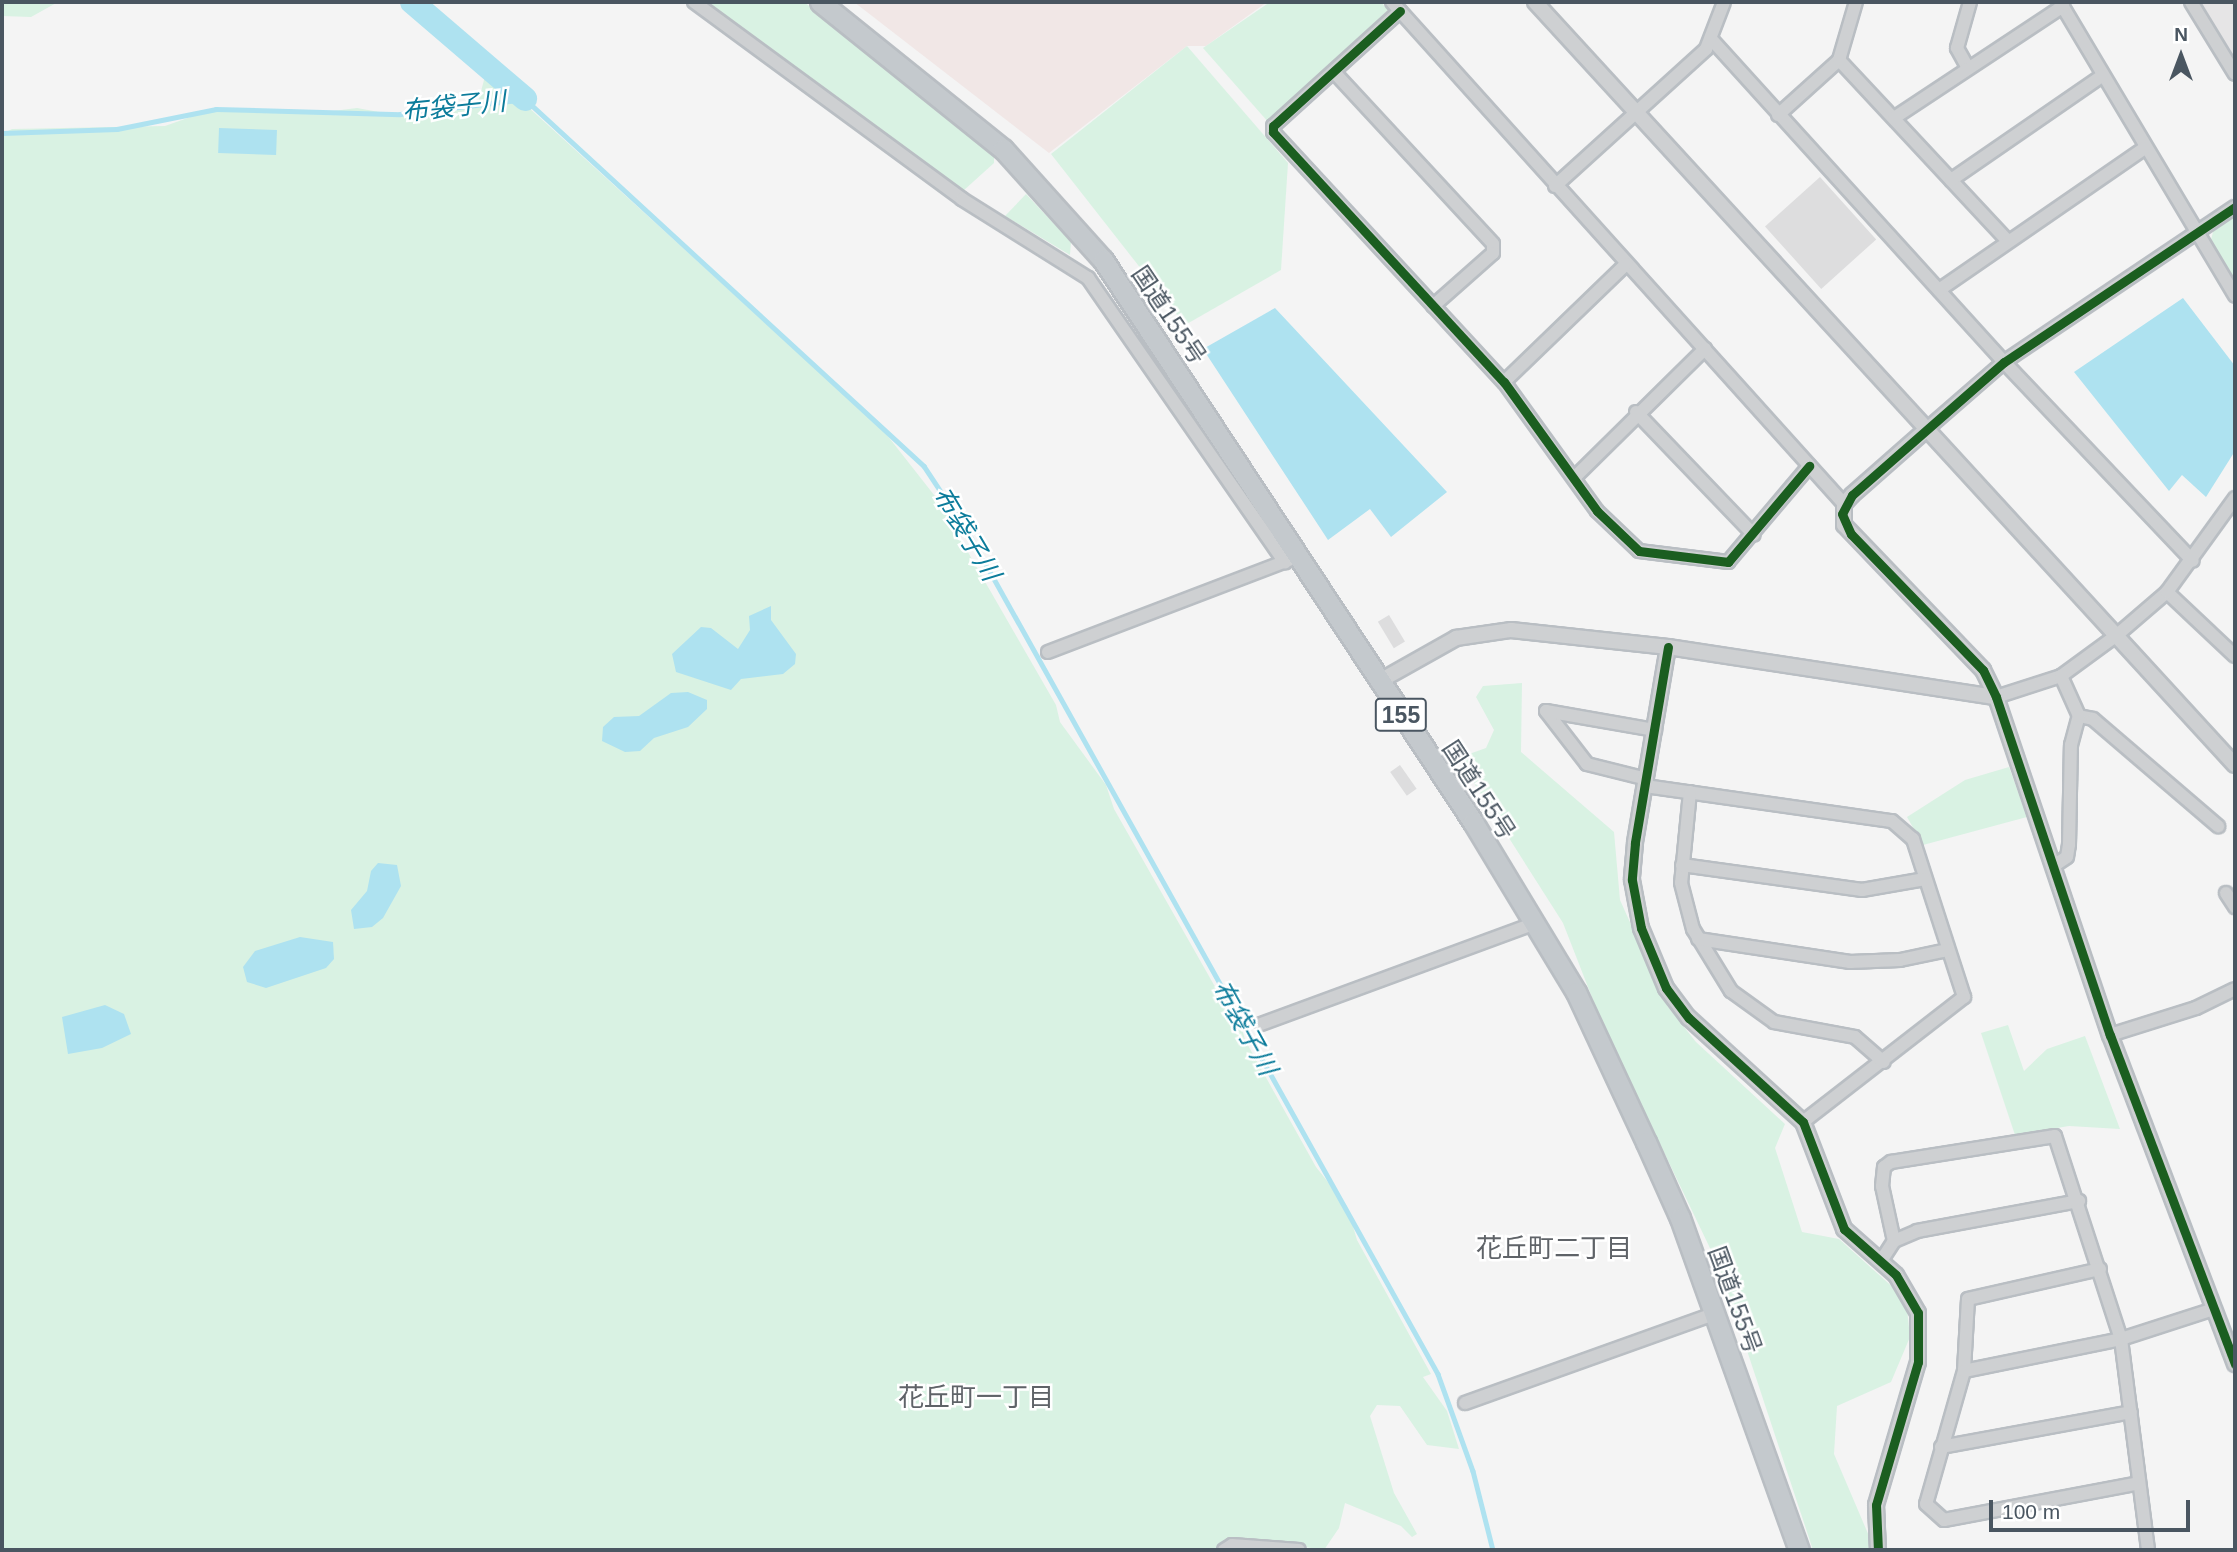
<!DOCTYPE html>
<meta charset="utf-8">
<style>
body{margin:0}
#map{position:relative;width:2237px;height:1552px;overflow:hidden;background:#f4f4f4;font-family:Helvetica,"Noto Sans JP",sans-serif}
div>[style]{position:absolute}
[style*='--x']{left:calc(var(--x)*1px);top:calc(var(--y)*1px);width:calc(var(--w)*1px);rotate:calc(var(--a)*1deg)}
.education>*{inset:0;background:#e6e5e6}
.medical>*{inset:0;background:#f1e7e6}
.green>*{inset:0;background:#d9f2e3}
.water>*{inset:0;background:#aee2f0;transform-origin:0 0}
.stream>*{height:4.5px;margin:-2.25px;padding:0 2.25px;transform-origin:2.25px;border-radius:2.25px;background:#aee2f0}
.river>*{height:24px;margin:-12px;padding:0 12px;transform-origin:12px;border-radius:12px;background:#aee2f0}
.building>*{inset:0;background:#ddddde;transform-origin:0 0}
.roads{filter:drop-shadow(2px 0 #b9bec3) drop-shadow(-2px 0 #b9bec3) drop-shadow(0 2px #b9bec3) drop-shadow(0 -2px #b9bec3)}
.minor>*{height:12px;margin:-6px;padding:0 6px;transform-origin:6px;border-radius:6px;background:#ced0d2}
.tertiary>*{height:14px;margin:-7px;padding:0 7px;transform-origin:7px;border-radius:7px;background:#ced0d2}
.trunk>*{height:19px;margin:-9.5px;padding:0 9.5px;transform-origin:9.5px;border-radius:9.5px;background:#c4c9cd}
.cycleway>*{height:9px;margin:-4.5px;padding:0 4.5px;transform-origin:4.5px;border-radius:4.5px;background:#1b5e20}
span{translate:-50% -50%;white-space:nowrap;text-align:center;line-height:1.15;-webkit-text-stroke:5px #fff;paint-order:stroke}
.shield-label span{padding:2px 5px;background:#fff;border:2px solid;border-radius:5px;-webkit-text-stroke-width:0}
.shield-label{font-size:23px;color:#4a5661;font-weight:700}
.street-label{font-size:24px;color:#4a5661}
.water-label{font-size:26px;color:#0c7c9b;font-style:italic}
.neighbourhood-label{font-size:26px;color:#5f6368}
.frame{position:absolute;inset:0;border:4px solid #4a5661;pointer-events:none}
.north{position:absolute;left:2146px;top:21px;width:70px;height:70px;-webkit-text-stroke:5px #fff;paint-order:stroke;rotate:0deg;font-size:19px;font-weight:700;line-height:28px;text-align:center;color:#4a5661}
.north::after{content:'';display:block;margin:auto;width:24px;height:32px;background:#4a5661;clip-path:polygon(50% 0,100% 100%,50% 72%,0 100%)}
.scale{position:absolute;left:1989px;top:1500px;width:201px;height:32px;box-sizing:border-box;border:4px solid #4a5661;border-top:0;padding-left:9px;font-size:21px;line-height:24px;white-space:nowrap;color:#4a5661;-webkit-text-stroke:5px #fff;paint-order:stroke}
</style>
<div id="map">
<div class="education">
<i style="clip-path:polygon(2201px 2px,2235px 2px,2235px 59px)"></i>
</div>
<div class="medical">
<i style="clip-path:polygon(854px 2px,1267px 2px,1206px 46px,1187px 46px,1049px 153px)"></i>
</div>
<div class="green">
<i style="clip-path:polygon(2px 2px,58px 2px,31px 17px,2px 16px)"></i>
<i style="clip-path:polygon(417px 2px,429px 2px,503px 74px,527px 106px,883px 430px,938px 500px,1056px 705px,1060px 722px,1106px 785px,1114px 809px,1214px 985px,1239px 1017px,1245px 1040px,1316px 1167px,1347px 1206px,1357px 1240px,1431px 1374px,1423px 1377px,1447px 1411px,1459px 1449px,1427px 1445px,1400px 1406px,1377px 1405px,1370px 1416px,1394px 1493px,1417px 1534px,1412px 1537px,1401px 1526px,1345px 1503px,1339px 1528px,1324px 1550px,1260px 1540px,1232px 1541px,1218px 1550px,2px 1550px,2px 134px,12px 129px,165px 126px,213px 109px,309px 114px,357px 108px,401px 116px,478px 103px,485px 76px,467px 47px)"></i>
<i style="clip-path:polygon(707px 2px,804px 2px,994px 152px,994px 163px,963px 191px)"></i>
<i style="clip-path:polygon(1270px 2px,1381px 2px,1388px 10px,1269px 123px,1203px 48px)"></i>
<i style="clip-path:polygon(1187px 46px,1288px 163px,1281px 270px,1185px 325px,1051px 154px)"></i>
<i style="clip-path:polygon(1026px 194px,1071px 242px,1070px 255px,1005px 216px)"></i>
<i style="clip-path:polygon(2235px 217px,2235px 280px,2211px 240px,2214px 228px)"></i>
<i style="clip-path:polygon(1522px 683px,1521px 752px,1614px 832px,1620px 900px,1668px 1007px,1696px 1042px,1785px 1124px,1775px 1148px,1802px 1232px,1839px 1239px,1906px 1299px,1910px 1337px,1891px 1382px,1837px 1406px,1834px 1454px,1875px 1550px,1813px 1550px,1720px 1269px,1602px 1023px,1563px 923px,1458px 758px,1486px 748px,1494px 730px,1476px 697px,1483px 686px)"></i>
<i style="clip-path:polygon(2009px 767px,2027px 817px,1923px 845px,1907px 817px,1965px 780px)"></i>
<i style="clip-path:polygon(2008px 1025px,2024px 1071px,2047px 1049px,2085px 1036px,2120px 1129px,2069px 1126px,2015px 1135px,1981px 1033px)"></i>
</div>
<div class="water">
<i style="left:219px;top:128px;width:58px;height:25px;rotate:2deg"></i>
<i style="clip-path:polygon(2183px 298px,2235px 366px,2235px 451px,2206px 497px,2182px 475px,2169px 491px,2074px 372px)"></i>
<i style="clip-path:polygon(1275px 308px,1447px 492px,1391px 537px,1370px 509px,1328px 540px,1203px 349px)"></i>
<i style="clip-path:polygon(771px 606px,771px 620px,796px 654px,795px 664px,783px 674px,741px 679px,731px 690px,676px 672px,672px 654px,701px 627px,711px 628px,738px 649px,750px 630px,749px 616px)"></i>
<i style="clip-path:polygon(688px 692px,707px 700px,707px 709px,688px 727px,654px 738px,640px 751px,625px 752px,602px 741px,603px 727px,614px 717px,639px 716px,671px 693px)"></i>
<i style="clip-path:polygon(378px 863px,397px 865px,401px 886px,383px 918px,372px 927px,354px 929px,351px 910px,367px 891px,371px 871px)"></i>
<i style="clip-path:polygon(300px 937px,333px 942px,334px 959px,326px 968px,266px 988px,247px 982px,243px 967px,255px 951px)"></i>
<i style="clip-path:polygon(105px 1005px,124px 1014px,131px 1034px,102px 1048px,68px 1054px,62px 1017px)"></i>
</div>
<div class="stream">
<i style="--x:2;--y:133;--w:115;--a:-2"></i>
<i style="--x:117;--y:129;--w:101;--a:-11.4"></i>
<i style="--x:216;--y:109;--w:184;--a:1.6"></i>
<i style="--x:400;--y:114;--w:126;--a:-6.8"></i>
<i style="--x:525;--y:99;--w:542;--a:42.61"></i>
<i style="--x:924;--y:466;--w:82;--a:56.5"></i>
<i style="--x:969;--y:534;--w:962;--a:60.82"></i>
<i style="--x:1438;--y:1374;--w:103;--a:70.2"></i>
<i style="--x:1473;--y:1471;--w:81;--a:75.8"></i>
</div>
<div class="river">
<i style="--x:412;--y:2;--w:149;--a:40.6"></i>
</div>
<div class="building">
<i style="left:1820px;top:177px;width:84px;height:74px;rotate:48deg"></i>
<i style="left:1389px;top:615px;width:31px;height:13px;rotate:59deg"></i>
<i style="left:1400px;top:765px;width:29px;height:12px;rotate:55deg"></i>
</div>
<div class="roads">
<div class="minor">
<i style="--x:694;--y:2;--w:333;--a:36.3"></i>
<i style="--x:962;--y:199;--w:149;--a:32.1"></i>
<i style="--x:1088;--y:278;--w:346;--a:55.3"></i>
<i style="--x:1392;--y:2;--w:676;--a:48"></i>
<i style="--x:2060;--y:2;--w:342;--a:59.2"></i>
<i style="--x:2191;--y:2;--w:84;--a:58.6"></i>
<i style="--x:1400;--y:11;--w:171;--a:137.8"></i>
<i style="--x:1273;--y:126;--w:6;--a:90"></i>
<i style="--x:1273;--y:132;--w:340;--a:47.3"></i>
<i style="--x:1504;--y:382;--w:159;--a:54.2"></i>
<i style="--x:1597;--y:511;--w:58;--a:43.6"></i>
<i style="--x:1639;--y:551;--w:90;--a:7"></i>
<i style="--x:1728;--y:562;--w:126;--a:-49.8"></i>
<i style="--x:1712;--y:40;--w:435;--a:47.8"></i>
<i style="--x:2004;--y:362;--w:274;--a:46.5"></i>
<i style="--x:1839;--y:60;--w:248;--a:47"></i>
<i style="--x:1968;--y:68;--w:23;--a:-119"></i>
<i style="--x:1957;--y:48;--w:48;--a:-74.2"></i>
<i style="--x:1334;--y:72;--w:234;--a:47.2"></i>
<i style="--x:1493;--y:244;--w:9;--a:90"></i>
<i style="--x:1493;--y:253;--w:80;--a:138.5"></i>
<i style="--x:1778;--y:115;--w:82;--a:-42"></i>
<i style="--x:1839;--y:60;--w:60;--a:-73.7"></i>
<i style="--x:1894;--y:118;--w:203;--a:-33.5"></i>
<i style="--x:1951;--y:180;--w:183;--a:-34.6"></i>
<i style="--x:1555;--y:186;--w:204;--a:-42.2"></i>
<i style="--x:1706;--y:49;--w:50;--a:-69"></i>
<i style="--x:1939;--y:290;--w:250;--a:-34.6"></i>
<i style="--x:1504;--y:382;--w:170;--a:-44"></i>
<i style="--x:1636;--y:412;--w:170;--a:46.2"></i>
<i style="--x:1928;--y:428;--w:101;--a:-41"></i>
<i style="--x:2004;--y:362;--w:278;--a:-33.9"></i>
<i style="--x:1574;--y:478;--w:184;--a:-44.6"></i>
<i style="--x:2167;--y:592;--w:93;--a:43.3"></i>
<i style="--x:1048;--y:652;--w:260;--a:-20.9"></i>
<i style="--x:1996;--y:697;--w:68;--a:-17.9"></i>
<i style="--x:2061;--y:676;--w:69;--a:-36.2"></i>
<i style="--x:2117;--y:635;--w:66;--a:-40.7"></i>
<i style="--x:2167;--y:592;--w:116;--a:-54.1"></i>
<i style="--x:2079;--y:716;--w:14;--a:12"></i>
<i style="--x:2093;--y:719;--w:165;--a:40.6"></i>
<i style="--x:1647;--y:779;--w:62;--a:-166"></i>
<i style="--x:1587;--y:764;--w:67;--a:-127.7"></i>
<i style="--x:1546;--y:711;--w:111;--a:9.9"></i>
<i style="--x:1645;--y:786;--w:249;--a:8.1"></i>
<i style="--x:1892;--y:821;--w:28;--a:41"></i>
<i style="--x:1913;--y:839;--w:166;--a:72.1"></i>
<i style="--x:1964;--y:997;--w:204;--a:142.2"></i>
<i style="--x:1690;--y:792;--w:91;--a:95.6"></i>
<i style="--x:1681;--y:883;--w:48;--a:75.4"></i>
<i style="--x:1693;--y:929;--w:73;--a:58.5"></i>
<i style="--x:1731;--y:991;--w:53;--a:35.8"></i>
<i style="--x:1774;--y:1022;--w:82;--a:10.5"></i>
<i style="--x:1855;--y:1037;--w:38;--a:41"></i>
<i style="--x:1682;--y:865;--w:182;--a:7.9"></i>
<i style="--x:1862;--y:890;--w:64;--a:-9.9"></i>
<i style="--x:2055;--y:865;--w:14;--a:-34"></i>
<i style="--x:2067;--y:857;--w:12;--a:-81"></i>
<i style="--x:2069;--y:845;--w:100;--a:-88.9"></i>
<i style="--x:2071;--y:745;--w:30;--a:-75"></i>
<i style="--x:2079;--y:716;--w:44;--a:-114.2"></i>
<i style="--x:2226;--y:893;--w:17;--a:57"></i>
<i style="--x:1698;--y:939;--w:154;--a:8.6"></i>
<i style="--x:1850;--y:962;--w:50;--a:-2.3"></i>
<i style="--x:1900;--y:960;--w:48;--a:-12"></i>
<i style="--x:1261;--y:1024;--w:292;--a:-20.2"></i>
<i style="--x:2110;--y:1035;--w:90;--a:-17.4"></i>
<i style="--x:2196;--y:1008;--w:43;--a:-26"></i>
<i style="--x:1894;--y:1241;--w:25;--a:-23"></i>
<i style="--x:1917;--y:1231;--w:165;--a:-10.5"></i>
<i style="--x:1881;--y:1261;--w:24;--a:-57"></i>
<i style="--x:1894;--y:1241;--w:56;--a:-102.3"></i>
<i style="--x:1882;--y:1186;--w:19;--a:-84"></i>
<i style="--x:1884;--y:1167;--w:9;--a:-36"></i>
<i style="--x:1891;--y:1162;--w:166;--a:-9"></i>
<i style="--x:2055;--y:1136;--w:213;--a:72"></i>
<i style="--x:2121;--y:1339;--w:213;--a:82.7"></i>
<i style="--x:2100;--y:1269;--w:135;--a:167.2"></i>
<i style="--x:1968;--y:1299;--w:72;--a:93.2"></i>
<i style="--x:1964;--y:1371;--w:138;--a:105.9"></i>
<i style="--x:1926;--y:1504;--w:24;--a:42"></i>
<i style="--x:1944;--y:1520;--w:198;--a:-10.7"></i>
<i style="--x:1964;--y:1371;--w:160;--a:-11.5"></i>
<i style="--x:2121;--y:1339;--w:98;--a:-17.9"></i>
<i style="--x:1465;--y:1403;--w:264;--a:-19.7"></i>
<i style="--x:1941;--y:1447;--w:193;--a:-10.4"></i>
<i style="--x:1224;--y:1550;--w:9;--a:-32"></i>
<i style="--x:1232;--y:1545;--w:67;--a:4.3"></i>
</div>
<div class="tertiary">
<i style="--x:1535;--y:2;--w:1035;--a:47.47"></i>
<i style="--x:1928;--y:428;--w:101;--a:138.6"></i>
<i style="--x:1852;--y:495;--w:12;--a:132"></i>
<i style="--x:1844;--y:504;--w:21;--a:90"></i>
<i style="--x:1844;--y:525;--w:201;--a:46.2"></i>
<i style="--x:1983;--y:670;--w:30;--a:64"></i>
<i style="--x:1996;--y:697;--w:357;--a:71.4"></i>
<i style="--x:2110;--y:1035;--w:352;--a:69.2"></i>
<i style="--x:1668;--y:647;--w:199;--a:99.6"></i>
<i style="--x:1635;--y:843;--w:37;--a:95"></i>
<i style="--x:1632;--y:880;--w:49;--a:79.4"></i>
<i style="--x:1641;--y:928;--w:65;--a:67.4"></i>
<i style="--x:1666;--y:988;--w:38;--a:53"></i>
<i style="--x:1689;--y:1018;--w:154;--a:42.4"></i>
<i style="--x:1803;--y:1122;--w:115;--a:69"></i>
<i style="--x:1844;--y:1229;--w:69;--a:41.5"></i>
<i style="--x:1896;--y:1275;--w:44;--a:59.9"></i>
<i style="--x:1918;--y:1313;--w:49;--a:90"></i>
<i style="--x:1918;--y:1362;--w:149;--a:106.4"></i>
<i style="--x:1876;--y:1505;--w:45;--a:87.5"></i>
<i style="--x:1378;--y:682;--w:90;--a:-29.4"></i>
<i style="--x:1456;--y:638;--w:56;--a:-8.3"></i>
<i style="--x:1511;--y:630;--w:158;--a:6.2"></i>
<i style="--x:1668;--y:647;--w:332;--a:8.7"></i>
</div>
<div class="trunk">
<i style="--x:820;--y:2;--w:235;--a:38.8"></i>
<i style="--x:1003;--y:149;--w:149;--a:48"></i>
<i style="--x:1103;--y:260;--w:673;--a:56.64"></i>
<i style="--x:1473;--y:822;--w:199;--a:58.8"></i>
<i style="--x:1576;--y:992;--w:166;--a:65"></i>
<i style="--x:1646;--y:1142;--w:83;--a:65.9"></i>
<i style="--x:1680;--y:1218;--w:353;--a:70.3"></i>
</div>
</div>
<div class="cycleway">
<i style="--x:1400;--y:11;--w:171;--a:137.8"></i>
<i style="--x:1273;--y:126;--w:6;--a:90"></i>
<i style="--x:1273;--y:132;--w:340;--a:47.3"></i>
<i style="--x:1504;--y:382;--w:159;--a:54.2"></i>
<i style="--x:1597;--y:511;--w:58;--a:43.6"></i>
<i style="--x:1639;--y:551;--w:90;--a:7"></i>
<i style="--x:1728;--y:562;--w:126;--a:-49.8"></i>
<i style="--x:2235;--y:207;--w:278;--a:146.1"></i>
<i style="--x:2004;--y:362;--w:202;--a:138.8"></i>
<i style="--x:1852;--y:495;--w:21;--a:118"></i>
<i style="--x:1842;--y:514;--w:22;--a:66"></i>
<i style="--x:1851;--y:534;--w:190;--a:45.9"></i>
<i style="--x:1983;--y:670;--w:30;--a:64"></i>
<i style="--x:1996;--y:697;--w:357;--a:71.4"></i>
<i style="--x:2110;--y:1035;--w:352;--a:69.2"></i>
<i style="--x:1668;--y:647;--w:199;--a:99.6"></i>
<i style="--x:1635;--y:843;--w:37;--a:95"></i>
<i style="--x:1632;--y:880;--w:49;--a:79.4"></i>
<i style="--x:1641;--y:928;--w:65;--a:67.4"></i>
<i style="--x:1666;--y:988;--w:38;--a:53"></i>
<i style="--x:1689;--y:1018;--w:154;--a:42.4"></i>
<i style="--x:1803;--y:1122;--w:115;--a:69"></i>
<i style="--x:1844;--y:1229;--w:69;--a:41.5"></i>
<i style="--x:1896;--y:1275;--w:44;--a:59.9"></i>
<i style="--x:1918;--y:1313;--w:49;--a:90"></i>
<i style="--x:1918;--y:1362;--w:149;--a:106.4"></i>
<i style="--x:1876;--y:1505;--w:45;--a:87.5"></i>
</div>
<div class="shield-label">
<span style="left:1401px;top:715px">155</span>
</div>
<div class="street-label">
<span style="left:1169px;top:315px;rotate:56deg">国道155号</span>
<span style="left:1479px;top:790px;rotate:57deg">国道155号</span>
<span style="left:1735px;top:1300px;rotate:70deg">国道155号</span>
</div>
<div class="water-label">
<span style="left:454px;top:107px;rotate:-6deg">布袋子川</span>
<span style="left:966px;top:534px;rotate:59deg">布袋子川</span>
<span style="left:1244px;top:1028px;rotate:61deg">布袋子川</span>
</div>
<div class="neighbourhood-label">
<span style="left:1554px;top:1249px">花丘町二丁目</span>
<span style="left:976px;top:1398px">花丘町一丁目</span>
</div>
<div class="frame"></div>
<div class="north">N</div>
<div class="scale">100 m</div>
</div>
